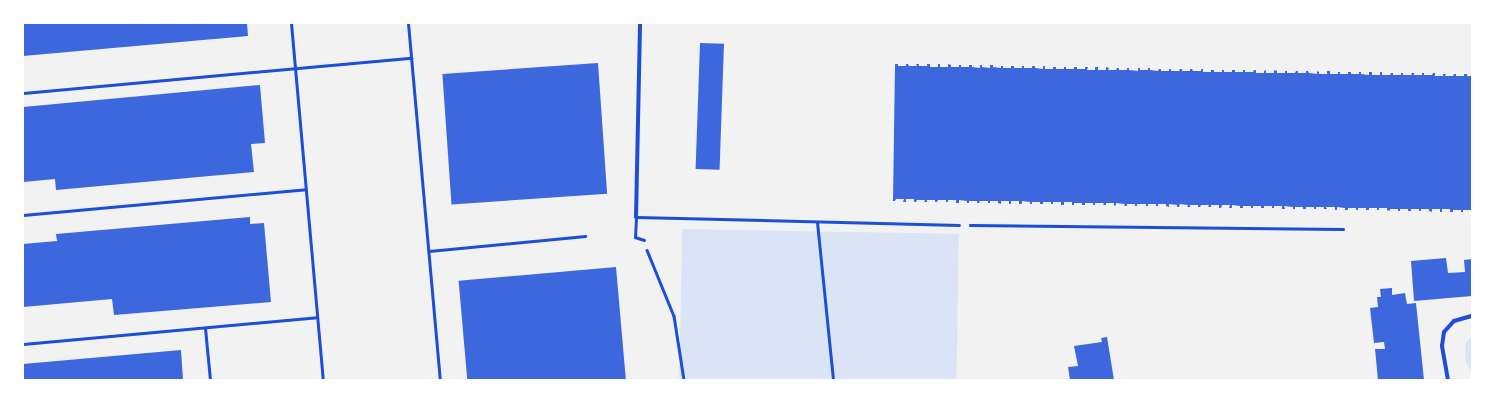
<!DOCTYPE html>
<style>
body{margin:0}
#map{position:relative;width:1495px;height:403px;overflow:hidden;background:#f2f2f2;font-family:Helvetica,sans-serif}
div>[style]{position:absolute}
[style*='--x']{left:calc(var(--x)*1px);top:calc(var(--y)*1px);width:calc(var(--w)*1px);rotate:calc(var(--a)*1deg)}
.green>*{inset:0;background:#dbe4f7;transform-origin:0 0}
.building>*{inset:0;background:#3d67dc;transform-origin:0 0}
.path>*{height:2.5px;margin:-1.25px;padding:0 1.25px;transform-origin:1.25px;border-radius:1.25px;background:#1d4ed8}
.service>*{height:3px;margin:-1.5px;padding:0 1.5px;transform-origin:1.5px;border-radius:1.5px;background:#1d4ed8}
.minor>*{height:4px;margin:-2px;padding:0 2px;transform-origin:2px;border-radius:2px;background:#1d4ed8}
span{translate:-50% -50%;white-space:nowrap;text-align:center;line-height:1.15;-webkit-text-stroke:3px #fff;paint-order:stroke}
.frame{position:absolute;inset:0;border:24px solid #fff;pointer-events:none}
</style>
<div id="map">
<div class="green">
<i style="left:682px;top:229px;width:277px;height:152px;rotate:1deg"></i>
<i style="clip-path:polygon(1472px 336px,1472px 373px,1465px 360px,1466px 343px)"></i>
</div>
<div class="building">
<i style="clip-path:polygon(23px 23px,247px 23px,248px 36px,23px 56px)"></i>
<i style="left:700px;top:43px;width:24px;height:126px;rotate:2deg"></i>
<i style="left:598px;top:63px;width:131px;height:156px;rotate:86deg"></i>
<i style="clip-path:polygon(895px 64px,898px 64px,898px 66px,906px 66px,906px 64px,908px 64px,909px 66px,917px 66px,916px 64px,919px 64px,919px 66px,927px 66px,927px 64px,930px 64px,930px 67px,938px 67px,938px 64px,940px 64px,940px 67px,948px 67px,948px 64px,951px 65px,951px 67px,959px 67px,959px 65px,961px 65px,961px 67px,969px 67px,969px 65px,972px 65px,972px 67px,980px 68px,980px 65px,982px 65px,982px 67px,990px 68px,990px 65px,993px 65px,993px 67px,1001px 68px,1001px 66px,1003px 66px,1003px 68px,1011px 68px,1011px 66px,1014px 66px,1014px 68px,1022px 68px,1022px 66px,1024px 66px,1024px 68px,1032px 68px,1032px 66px,1035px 66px,1035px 68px,1043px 69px,1043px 66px,1045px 66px,1045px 69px,1053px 69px,1053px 67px,1056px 67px,1056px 69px,1064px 69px,1064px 67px,1066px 67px,1066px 69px,1074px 69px,1074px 67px,1077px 67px,1077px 69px,1085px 69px,1085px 67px,1088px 67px,1087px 70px,1095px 70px,1095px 67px,1098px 67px,1098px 70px,1106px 70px,1106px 67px,1109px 68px,1108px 70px,1116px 70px,1117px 68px,1119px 68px,1119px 70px,1127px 70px,1127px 68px,1129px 68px,1129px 70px,1138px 71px,1138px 68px,1140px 68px,1140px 70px,1148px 70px,1148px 68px,1150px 68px,1150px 70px,1158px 71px,1159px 69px,1161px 69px,1161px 71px,1169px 71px,1169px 69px,1171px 69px,1171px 71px,1180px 71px,1179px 69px,1182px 69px,1182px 71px,1190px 71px,1190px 69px,1192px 69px,1193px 71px,1201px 71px,1201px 69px,1203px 69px,1203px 72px,1211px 72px,1211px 70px,1214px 70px,1214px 72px,1222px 72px,1222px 70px,1224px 70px,1224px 72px,1232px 72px,1232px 70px,1235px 70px,1235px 72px,1243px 72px,1243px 70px,1245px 70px,1245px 72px,1253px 72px,1254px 70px,1256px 70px,1256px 73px,1264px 73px,1264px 71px,1266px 70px,1266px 73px,1274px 73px,1274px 70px,1277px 71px,1277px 73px,1285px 73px,1285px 71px,1287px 71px,1287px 73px,1295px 73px,1296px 71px,1298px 71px,1298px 73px,1306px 73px,1306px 71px,1308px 71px,1309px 73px,1317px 74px,1317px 71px,1319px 72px,1319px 74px,1327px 74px,1327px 71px,1330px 71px,1330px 74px,1338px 74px,1338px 72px,1340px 72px,1340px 74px,1348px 74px,1348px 72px,1351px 72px,1351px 74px,1359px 74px,1359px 72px,1361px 72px,1361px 74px,1369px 75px,1369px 72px,1372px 72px,1372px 75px,1380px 75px,1380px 72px,1382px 72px,1382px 75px,1390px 75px,1391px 73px,1393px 73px,1393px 75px,1401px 75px,1401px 73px,1403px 73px,1403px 75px,1412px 75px,1411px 73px,1414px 73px,1414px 75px,1422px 75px,1422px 73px,1424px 73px,1424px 75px,1432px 75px,1433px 73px,1435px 73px,1435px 76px,1443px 76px,1443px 74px,1446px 74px,1445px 76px,1453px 76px,1454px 74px,1456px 74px,1456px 76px,1464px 76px,1464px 74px,1467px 74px,1467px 76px,1472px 76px,1472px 210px,1463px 210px,1463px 212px,1461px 212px,1461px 210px,1453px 210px,1453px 212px,1450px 212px,1450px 209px,1442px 209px,1442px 212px,1440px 212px,1440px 209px,1432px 209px,1432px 212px,1429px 211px,1429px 209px,1421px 209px,1421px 211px,1419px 211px,1419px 209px,1411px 209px,1411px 211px,1408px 211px,1408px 209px,1400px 209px,1400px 211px,1398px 211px,1398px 209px,1390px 209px,1390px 211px,1387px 210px,1387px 208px,1379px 208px,1379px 210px,1377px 210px,1377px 208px,1369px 208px,1369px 210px,1366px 210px,1366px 208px,1358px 208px,1358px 210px,1356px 210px,1356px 208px,1348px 208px,1348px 210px,1345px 210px,1345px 208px,1337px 207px,1337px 210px,1335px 210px,1335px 207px,1326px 207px,1327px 209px,1324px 209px,1324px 207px,1316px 207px,1316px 209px,1314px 209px,1314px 207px,1306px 207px,1306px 209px,1303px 209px,1303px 207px,1295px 207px,1295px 209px,1293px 209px,1293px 207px,1284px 206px,1285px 209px,1282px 209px,1282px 206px,1274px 206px,1274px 208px,1272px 208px,1272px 206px,1264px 206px,1264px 208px,1261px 208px,1261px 206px,1253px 206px,1253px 208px,1251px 208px,1251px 206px,1243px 206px,1243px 208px,1240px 208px,1240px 206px,1232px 205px,1232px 208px,1229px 208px,1230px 205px,1222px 205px,1221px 208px,1219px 208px,1219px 205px,1211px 205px,1211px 207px,1208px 207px,1209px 205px,1201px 205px,1200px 207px,1198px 207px,1198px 205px,1190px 205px,1190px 207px,1187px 207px,1188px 205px,1180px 204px,1179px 207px,1177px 207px,1177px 205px,1169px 204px,1169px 207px,1166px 206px,1166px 204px,1158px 204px,1158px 206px,1156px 206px,1156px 204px,1148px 204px,1148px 206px,1146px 206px,1146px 204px,1137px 204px,1137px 206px,1135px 206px,1135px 204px,1127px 204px,1127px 206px,1124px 206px,1125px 204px,1116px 203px,1116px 205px,1114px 206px,1114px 203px,1106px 203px,1106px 205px,1103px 205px,1104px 203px,1095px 203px,1095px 205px,1093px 205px,1093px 203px,1085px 203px,1085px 205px,1082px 205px,1082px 203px,1074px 203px,1074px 205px,1072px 205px,1072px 202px,1064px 202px,1064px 205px,1061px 205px,1061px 202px,1053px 202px,1053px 204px,1051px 204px,1051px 202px,1043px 202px,1043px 204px,1040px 204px,1040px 202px,1032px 202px,1032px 204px,1030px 204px,1030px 202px,1022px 201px,1022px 204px,1019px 204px,1019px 201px,1011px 201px,1011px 204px,1009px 204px,1009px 201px,1001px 201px,1001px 204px,998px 203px,998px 201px,990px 201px,990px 203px,988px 203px,988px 201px,980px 201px,979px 203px,977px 203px,977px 201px,969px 201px,969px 203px,967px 203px,967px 201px,959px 200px,959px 203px,956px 203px,956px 200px,948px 200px,948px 202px,946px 202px,946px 200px,938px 200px,937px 202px,935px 202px,935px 200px,927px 200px,927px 202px,924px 202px,925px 200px,917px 200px,916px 202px,914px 202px,914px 199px,906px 199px,906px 202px,903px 202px,904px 199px,896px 199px,895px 201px,893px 201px)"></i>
<i style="clip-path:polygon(260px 85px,265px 143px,251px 144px,254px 172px,56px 190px,55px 179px,23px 182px,23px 107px)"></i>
<i style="clip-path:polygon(250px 217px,250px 224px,264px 223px,271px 302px,114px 315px,112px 299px,23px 307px,23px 244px,57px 241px,56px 234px)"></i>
<i style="clip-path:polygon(1446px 258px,1448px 273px,1465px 272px,1464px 260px,1472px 259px,1472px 296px,1414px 301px,1411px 261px)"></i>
<i style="left:616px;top:267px;width:113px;height:158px;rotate:85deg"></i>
<i style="clip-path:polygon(1392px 288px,1392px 295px,1405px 293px,1407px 304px,1416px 303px,1424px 380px,1378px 380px,1375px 349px,1385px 349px,1384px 342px,1374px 343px,1370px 308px,1378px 307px,1377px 297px,1381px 297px,1380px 289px)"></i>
<i style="clip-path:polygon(1107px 337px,1114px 380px,1070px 380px,1068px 367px,1078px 366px,1074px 346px,1102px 342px,1101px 338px)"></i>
<i style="clip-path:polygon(181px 350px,183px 380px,23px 380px,23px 364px)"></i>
</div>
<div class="path">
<i style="--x:970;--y:225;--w:373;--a:0.6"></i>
<i style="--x:647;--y:250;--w:71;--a:67.8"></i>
<i style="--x:674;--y:316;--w:65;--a:81.1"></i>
</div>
<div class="service">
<i style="--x:291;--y:23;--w:358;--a:84.9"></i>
<i style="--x:408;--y:23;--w:358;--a:84.9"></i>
<i style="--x:23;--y:93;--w:390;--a:-5.2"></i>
<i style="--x:23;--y:215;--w:284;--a:-5.2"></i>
<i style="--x:817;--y:222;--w:159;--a:84.2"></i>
<i style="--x:644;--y:240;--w:9;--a:-162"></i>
<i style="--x:635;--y:237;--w:20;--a:-87"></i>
<i style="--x:636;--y:217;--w:323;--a:1.4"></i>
<i style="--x:429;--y:251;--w:157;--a:-5.5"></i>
<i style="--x:205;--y:328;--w:52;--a:84.5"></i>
<i style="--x:23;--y:344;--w:295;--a:-5.2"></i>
</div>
<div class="minor">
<i style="--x:636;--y:217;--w:194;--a:-88.8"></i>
<i style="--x:1448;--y:380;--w:35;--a:-100"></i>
<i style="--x:1442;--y:346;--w:14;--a:-82"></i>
<i style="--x:1444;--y:332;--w:15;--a:-48"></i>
<i style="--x:1454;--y:321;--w:19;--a:-16"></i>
</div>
<div class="frame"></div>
</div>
